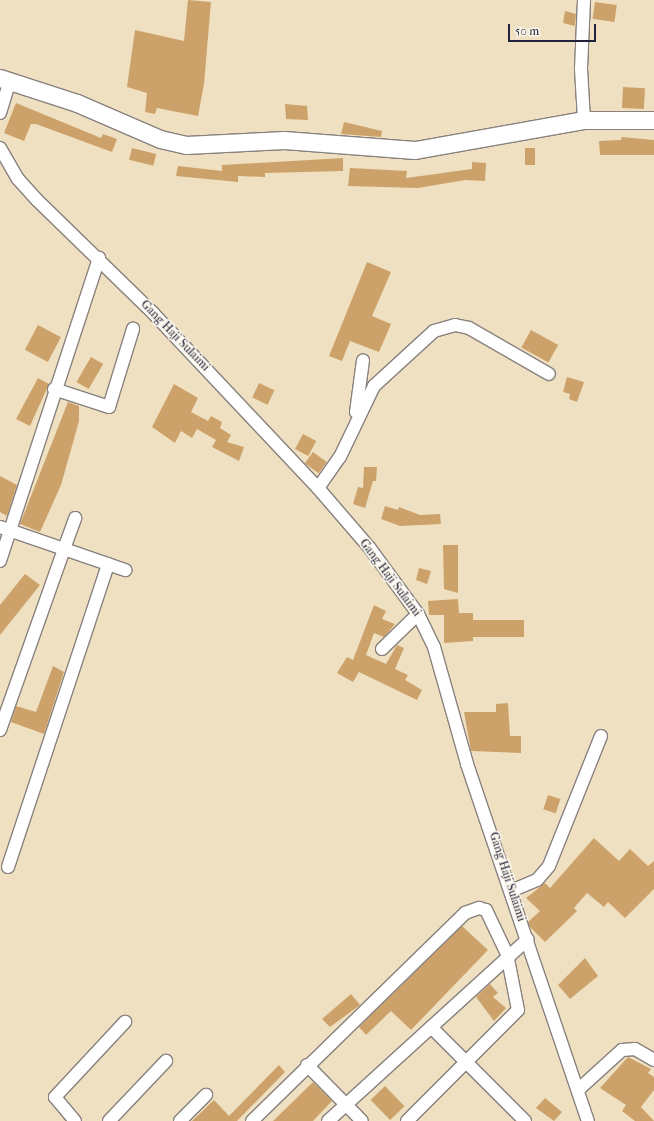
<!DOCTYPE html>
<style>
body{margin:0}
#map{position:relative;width:654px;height:1121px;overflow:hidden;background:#efe0c1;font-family:"IM FELL French Canon",serif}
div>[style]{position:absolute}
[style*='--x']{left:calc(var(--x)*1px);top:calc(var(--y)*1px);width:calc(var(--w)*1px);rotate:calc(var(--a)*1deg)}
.building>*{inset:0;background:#cda26a;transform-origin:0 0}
.roads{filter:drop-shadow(1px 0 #88817e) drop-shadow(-1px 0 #88817e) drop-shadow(0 1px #88817e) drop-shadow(0 -1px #88817e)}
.street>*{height:12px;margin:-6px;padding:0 6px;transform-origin:6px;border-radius:6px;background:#fff}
.secondary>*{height:17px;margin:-8.5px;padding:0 8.5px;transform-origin:8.5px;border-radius:8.5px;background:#fff}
span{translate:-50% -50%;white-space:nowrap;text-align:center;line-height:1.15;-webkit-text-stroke:3.5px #fbf7ec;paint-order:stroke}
.street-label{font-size:12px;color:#22223b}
.scale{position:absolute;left:508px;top:24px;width:88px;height:18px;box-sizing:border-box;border:2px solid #22223b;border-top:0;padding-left:5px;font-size:12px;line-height:14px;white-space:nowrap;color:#22223b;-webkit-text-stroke:3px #fbf7ec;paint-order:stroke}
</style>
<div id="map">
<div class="building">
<i style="clip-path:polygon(188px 0,211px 2px,204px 84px,198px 116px,157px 108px,155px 114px,145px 112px,147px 93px,127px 87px,135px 30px,184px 41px)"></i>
<i style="left:595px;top:2px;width:22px;height:17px;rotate:8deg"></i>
<i style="clip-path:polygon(565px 11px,576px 14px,575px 26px,563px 23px)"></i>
<i style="left:623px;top:87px;width:22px;height:21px;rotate:3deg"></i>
<i style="clip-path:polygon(16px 103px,101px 138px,103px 134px,117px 139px,112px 152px,36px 124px,31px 124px,24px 141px,4px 133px)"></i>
<i style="clip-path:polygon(285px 104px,307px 106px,308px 120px,286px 119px)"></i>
<i style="clip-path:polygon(344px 122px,382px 131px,381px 137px,341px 134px)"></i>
<i style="clip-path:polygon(622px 137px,654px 140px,654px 155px,600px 155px,599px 141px,621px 140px)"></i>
<i style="left:132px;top:148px;width:25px;height:12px;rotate:14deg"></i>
<i style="left:535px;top:148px;width:17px;height:10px;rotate:90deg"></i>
<i style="clip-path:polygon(343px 158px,343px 171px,265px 173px,265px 177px,238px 176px,238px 182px,176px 176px,178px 166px,222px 171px,222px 165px)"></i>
<i style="clip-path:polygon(472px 162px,486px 163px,485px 181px,465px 180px,418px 188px,348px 186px,350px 168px,407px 171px,406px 178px,472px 169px)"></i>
<i style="clip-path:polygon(367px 262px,391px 272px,372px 316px,391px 324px,379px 352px,350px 341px,342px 361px,329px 356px)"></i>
<i style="left:38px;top:325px;width:26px;height:28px;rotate:28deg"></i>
<i style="left:531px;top:330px;width:31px;height:20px;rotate:29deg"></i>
<i style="left:91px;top:357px;width:14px;height:29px;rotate:30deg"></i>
<i style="clip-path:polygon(567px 377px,584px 382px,577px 402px,569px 399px,570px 394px,563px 392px)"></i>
<i style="clip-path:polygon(38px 378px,49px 384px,30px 426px,16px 419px)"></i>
<i style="left:259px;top:383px;width:17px;height:16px;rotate:25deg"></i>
<i style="clip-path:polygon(174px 384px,198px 398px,191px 412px,208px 421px,211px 416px,222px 422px,220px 428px,231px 435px,227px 442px,244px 447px,239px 461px,212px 447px,216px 440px,197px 429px,192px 438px,181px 431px,175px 443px,152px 427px)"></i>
<i style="clip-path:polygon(68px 402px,79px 406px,79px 421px,61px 485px,40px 532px,20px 524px)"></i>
<i style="left:303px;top:434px;width:15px;height:17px;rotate:28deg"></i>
<i style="left:313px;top:452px;width:17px;height:14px;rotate:36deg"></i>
<i style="clip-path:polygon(364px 467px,377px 467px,376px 481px,373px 481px,365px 508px,353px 504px,358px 487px,363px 488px)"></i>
<i style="clip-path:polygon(0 476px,17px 485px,7px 516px,0 512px)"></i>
<i style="clip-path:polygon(385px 506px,398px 510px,399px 507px,420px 515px,440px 514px,441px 524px,400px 526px,381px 519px)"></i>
<i style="clip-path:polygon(443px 545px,458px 545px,458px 593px,444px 589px)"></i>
<i style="clip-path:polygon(419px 568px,431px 571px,427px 584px,416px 580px)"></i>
<i style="clip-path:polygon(25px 574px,40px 585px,0 635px,0 605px)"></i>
<i style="clip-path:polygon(458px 599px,459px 613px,473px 613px,473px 620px,524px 620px,524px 637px,473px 637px,473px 641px,444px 643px,444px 615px,429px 615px,428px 601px)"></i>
<i style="clip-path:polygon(374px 605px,386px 611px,382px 619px,395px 624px,384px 637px,374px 633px,366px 655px,386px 664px,397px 645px,404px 648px,395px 669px,408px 675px,405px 680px,422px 690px,417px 700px,359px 672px,353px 682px,337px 673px,347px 657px,353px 660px)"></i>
<i style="clip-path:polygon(53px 666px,64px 672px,44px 734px,11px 722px,16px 706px,36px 712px)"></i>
<i style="clip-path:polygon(508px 703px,510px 736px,521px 736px,521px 753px,471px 751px,464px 712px,496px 712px,496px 704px)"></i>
<i style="left:548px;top:795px;width:13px;height:15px;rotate:18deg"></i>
<i style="clip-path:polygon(594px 838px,619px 861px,630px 849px,648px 866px,654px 861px,654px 889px,625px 918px,608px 902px,604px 907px,587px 893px,574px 908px,577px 911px,545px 942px,530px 927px,528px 922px,540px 911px,526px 898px,545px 883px,550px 888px)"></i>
<i style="clip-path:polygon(462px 926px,488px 950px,411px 1030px,391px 1011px,366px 1035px,359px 1027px)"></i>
<i style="clip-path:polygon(585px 958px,598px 976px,570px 999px,558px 985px)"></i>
<i style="clip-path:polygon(490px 984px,498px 993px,493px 997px,506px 1008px,494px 1021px,476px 997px)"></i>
<i style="clip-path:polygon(351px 994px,360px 1005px,330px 1027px,322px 1019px)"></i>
<i style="clip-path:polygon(628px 1057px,651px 1069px,648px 1073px,654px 1077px,654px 1090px,641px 1107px,654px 1121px,635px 1121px,622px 1111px,626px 1105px,600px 1088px)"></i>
<i style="clip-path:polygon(279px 1065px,285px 1072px,237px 1121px,192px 1121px,214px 1100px,229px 1116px)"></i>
<i style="clip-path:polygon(313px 1082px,332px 1101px,313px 1121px,273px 1121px)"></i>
<i style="left:385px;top:1086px;width:28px;height:20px;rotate:46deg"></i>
<i style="clip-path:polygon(545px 1098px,562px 1112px,554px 1121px,536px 1108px)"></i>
</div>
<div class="roads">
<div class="street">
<i style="--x:584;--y:0;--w:69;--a:92.5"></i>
<i style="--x:581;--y:69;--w:51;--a:86.6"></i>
<i style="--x:0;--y:113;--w:34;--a:-73"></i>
<i style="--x:0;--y:148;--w:36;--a:60"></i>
<i style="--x:18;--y:179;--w:28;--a:48"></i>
<i style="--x:37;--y:200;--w:162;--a:44.2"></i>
<i style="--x:153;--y:313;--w:241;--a:46.7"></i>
<i style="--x:318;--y:488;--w:78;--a:49.2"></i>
<i style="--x:369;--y:547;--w:83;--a:53.8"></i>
<i style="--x:418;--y:614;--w:37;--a:64"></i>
<i style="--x:434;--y:647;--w:122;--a:74.2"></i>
<i style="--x:467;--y:764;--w:377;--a:71.3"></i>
<i style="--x:54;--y:389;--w:58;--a:18.1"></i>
<i style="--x:109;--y:407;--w:82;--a:-72.9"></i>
<i style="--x:356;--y:412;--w:52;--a:-82.3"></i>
<i style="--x:318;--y:488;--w:38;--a:-55"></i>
<i style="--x:340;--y:457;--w:79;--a:-64.4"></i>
<i style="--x:374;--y:386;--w:81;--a:-42.5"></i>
<i style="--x:434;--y:331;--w:22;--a:-16"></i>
<i style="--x:455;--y:325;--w:14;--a:12"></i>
<i style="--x:469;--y:328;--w:92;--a:29.9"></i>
<i style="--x:0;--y:527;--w:68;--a:19"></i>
<i style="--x:64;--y:549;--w:33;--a:-70"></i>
<i style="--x:0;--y:561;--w:319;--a:-71.9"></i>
<i style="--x:382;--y:649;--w:50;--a:-44.2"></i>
<i style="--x:0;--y:730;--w:192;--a:-70.5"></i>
<i style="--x:64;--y:549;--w:65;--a:19"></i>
<i style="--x:8;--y:867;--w:319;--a:-71.7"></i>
<i style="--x:511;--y:891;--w:28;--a:-23"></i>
<i style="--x:537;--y:880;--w:18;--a:-49"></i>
<i style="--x:549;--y:866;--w:140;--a:-68.2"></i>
<i style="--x:431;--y:1027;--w:133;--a:45"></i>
<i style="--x:307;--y:1065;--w:78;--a:45.5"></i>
<i style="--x:579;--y:1089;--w:58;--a:-42.2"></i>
<i style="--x:622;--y:1050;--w:13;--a:-4"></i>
<i style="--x:635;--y:1049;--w:22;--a:30"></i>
<i style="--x:75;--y:1121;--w:31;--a:-130"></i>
<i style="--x:55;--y:1097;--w:103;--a:-47"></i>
<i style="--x:109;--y:1121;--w:83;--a:-46.5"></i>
<i style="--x:180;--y:1121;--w:37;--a:-45"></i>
<i style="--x:252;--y:1121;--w:298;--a:-44.3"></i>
<i style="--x:465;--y:913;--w:15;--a:-20"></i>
<i style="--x:479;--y:908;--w:7;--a:16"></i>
<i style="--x:486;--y:910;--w:49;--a:64.5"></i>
<i style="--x:507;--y:954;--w:57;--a:78.9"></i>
<i style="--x:518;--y:1010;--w:157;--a:135"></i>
<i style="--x:328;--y:1121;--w:270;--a:-42.3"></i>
</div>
<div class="secondary">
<i style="--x:0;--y:78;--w:81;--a:18"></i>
<i style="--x:77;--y:103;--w:90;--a:23.4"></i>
<i style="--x:160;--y:139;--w:27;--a:13"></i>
<i style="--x:186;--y:145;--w:98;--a:-2.9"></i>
<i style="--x:284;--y:140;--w:131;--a:4.4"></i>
<i style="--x:415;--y:150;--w:172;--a:-10.1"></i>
<i style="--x:584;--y:120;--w:70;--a:0"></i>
</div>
</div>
<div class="street-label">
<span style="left:175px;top:336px;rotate:46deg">Gang Haji Sulaimi</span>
<span style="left:390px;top:578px;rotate:53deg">Gang Haji Sulaimi</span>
<span style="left:507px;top:877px;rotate:72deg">Gang Haji Sulaimi</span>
</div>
<div class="scale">50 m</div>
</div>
